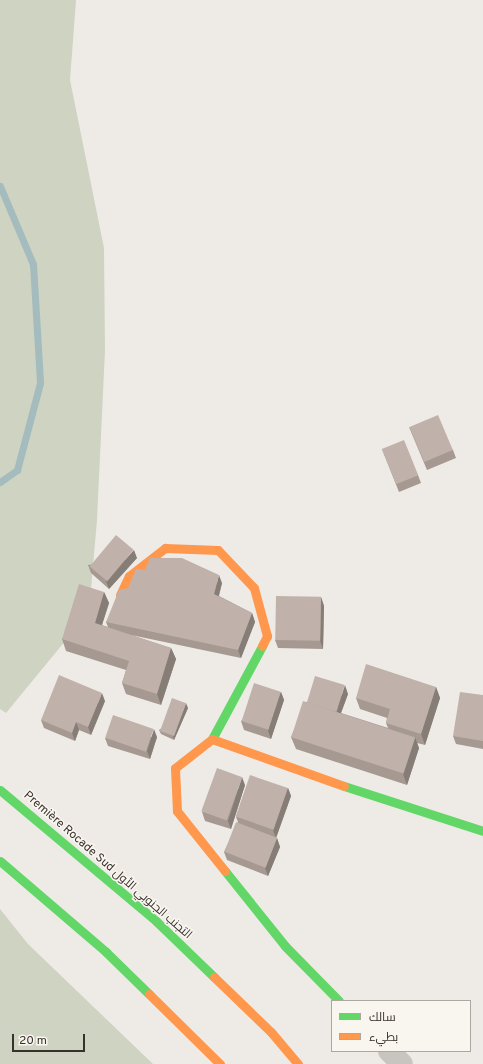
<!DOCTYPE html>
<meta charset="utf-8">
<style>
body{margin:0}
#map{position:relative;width:483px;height:1064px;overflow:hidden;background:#eeebe6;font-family:Overpass,Cairo,sans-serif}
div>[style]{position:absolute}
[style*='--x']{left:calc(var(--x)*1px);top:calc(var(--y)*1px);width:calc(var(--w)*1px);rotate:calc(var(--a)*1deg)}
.green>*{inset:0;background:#cfd3c2}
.stream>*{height:7px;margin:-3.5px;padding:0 3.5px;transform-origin:3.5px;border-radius:3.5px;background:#a4bcbd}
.street>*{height:22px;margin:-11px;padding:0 11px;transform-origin:11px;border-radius:11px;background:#c8c4bf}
.fast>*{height:9px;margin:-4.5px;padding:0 4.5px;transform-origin:4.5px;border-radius:4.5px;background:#63d668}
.slow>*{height:9px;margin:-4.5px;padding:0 4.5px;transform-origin:4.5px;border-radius:4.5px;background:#ff974d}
.wall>*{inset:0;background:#a59992}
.shaded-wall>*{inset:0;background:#867d77}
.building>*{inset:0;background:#c0b2aa;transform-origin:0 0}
span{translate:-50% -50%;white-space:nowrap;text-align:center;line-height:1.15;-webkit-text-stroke:3px #f9f5ef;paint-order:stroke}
.street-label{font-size:12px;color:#39312d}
.legend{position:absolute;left:331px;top:1000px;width:140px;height:52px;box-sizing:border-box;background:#f9f5ef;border:1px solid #aca7a1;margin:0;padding:5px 7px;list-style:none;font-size:12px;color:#39312d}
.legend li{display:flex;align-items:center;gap:8px;height:20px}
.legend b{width:20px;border:1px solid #aca7a1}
.scale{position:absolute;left:12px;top:1034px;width:73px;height:18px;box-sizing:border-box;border:2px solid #39312d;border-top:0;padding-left:5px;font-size:12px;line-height:14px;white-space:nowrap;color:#39312d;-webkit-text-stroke:3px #f9f5ef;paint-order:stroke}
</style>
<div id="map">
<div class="green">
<i style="clip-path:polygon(0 0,76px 0,70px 80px,104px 248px,105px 350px,97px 520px,89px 612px,6px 713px,0 709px)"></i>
<i style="clip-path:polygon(0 909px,28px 944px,153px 1064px,0 1064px)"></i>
</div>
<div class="stream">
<i style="--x:0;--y:186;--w:85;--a:67.1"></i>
<i style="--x:33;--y:264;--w:119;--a:86.6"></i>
<i style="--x:40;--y:383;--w:90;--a:104.8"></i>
<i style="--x:17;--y:470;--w:21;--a:145"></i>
</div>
<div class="street">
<i style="--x:389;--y:1051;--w:18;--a:45"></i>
</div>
<div class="fast">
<i style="--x:212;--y:739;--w:106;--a:-61.7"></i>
<i style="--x:344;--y:786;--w:146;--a:17.9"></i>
<i style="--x:0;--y:790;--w:204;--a:40"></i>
<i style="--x:156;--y:921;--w:81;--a:44"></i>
<i style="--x:0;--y:861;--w:140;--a:40.6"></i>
<i style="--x:106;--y:952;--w:60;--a:44.3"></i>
<i style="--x:225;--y:871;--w:96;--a:51.3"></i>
<i style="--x:285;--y:946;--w:77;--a:45.5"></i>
</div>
<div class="slow">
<i style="--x:120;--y:595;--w:21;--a:-65"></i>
<i style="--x:129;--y:576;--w:46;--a:-37.9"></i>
<i style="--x:165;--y:548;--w:53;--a:2.2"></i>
<i style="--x:218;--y:550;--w:52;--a:46.5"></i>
<i style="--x:254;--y:588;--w:50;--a:74.8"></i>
<i style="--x:267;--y:636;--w:11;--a:117"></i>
<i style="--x:225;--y:871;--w:77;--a:-128.7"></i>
<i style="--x:177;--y:811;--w:43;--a:-92.7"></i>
<i style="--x:175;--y:768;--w:47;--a:-38.1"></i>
<i style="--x:212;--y:739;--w:140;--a:19.6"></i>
<i style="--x:214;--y:977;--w:79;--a:44"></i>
<i style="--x:271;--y:1032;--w:42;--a:49.8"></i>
<i style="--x:149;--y:994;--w:100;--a:44.6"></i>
</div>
<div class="wall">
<i style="clip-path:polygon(409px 427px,453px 450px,456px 458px,427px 470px)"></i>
<i style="clip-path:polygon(382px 449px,418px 475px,421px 483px,399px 492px)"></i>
<i style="clip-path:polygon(137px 558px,109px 589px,91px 573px,88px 565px)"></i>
<i style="clip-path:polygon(222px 583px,219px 596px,252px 613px,255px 622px,241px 658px,131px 635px,171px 648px,176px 659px,161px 705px,126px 694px,122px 683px,126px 670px,66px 651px,62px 639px,104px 592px,109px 603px,102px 625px,108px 627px,106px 622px,128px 588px)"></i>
<i style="clip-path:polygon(321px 597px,324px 606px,323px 649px,278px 648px,275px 640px)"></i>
<i style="clip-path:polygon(436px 687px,440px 698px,425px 745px,417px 743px,419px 748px,407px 785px,296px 749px,291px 737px,306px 702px,348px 694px,341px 713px,388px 728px,386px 723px,387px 718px,360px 709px,356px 698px)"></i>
<i style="clip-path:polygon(281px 692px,284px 700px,271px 739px,244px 730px,241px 721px)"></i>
<i style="clip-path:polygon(483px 695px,483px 749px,456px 744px,453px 736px)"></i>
<i style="clip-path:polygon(105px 701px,91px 735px,79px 730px,75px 741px,44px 728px,41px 720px)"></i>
<i style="clip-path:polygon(188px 708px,174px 740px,161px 734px,159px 730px)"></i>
<i style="clip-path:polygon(157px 737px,150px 759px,108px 746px,105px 738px)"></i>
<i style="clip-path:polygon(245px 785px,231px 829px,205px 821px,202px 812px)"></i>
<i style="clip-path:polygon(288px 788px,291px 796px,276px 838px,277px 838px,280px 847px,268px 876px,227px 860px,224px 852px,238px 822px,236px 817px)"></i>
</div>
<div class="shaded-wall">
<i style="clip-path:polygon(134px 550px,137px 558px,109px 589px,106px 581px)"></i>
<i style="clip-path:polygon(219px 575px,222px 583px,217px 602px,214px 594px)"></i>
<i style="clip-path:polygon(104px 592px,109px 603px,99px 634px,95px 623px)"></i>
<i style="clip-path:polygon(321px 597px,324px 606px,323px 649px,320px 641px)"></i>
<i style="clip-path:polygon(252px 613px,255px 622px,241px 658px,238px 650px)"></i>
<i style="clip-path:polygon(171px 648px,176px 659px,161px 705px,157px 694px)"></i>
<i style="clip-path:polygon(345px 685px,348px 694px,338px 721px,336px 713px)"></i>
<i style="clip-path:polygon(436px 687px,440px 698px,425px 745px,421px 734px)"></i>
<i style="clip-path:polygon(281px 692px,284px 700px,271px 739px,268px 731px)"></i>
<i style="clip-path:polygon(102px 693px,105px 701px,91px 735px,88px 727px)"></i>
<i style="clip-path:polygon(186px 703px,188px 708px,174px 740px,173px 736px)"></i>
<i style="clip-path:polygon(76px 722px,79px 730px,75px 741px,72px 733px)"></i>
<i style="clip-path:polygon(154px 729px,157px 737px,150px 759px,147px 751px)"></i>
<i style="clip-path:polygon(415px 737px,419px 748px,407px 785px,403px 774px)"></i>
<i style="clip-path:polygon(242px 777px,245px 785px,231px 829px,228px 821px)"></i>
<i style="clip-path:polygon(288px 788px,291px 796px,276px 838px,273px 830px)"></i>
<i style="clip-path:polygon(277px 838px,280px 847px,268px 876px,265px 868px)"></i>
</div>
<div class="building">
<i style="left:438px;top:415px;width:38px;height:31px;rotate:67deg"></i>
<i style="left:404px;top:440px;width:38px;height:24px;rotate:68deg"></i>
<i style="left:116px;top:535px;width:23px;height:41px;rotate:40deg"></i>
<i style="clip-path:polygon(150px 558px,182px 558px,219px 575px,214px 594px,252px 613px,238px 650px,106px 622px,119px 590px,128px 588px,136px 569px,145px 570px)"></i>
<i style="clip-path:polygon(79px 584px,104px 592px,95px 623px,171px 648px,157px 694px,122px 683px,129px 661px,62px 639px)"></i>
<i style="left:276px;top:596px;width:45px;height:44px;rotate:1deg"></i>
<i style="clip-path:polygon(366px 664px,436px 687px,421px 734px,386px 723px,390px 709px,356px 698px)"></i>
<i style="clip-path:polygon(59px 675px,102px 693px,88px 727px,76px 722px,72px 733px,41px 720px)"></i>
<i style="left:315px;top:676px;width:31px;height:28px;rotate:17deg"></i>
<i style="left:254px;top:683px;width:28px;height:40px;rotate:18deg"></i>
<i style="clip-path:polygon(460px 692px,483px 695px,483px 741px,453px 736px)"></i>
<i style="left:172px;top:698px;width:15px;height:35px;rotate:20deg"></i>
<i style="left:303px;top:701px;width:118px;height:38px;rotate:18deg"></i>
<i style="left:113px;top:715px;width:43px;height:24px;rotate:19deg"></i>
<i style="left:217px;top:768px;width:27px;height:46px;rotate:20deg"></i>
<i style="left:250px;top:775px;width:40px;height:44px;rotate:19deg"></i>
<i style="left:236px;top:822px;width:44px;height:32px;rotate:21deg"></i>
</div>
<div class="street-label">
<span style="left:107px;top:866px;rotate:41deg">Première Rocade Sud التجنب الجنوبي الأول</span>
</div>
<ul class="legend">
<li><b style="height:5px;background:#63d668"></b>سالك</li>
<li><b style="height:5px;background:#ff974d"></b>بطيء</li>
</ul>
<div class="scale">20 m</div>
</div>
